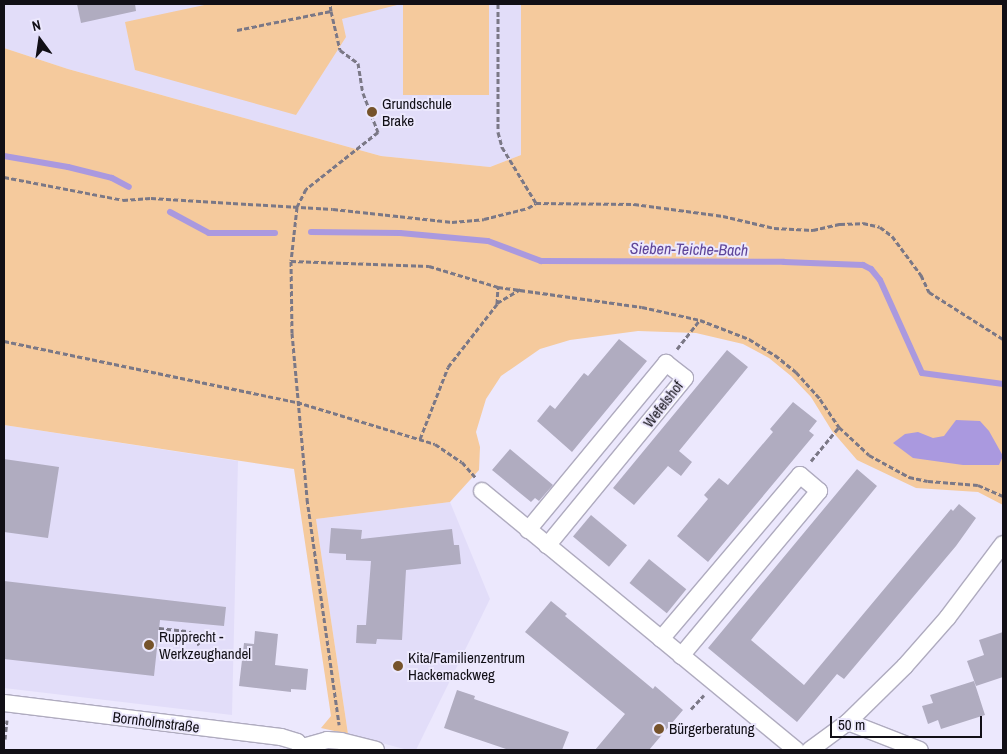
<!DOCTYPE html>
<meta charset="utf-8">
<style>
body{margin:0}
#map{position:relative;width:1007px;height:754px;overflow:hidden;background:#ece8fd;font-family:"Archivo Narrow",sans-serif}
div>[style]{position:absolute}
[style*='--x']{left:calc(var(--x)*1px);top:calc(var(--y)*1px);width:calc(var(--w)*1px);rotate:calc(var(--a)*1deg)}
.built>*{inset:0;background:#e2ddf9}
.green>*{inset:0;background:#f5ca9d;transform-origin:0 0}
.water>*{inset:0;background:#aa99df}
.stream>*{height:6px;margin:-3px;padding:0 3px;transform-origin:3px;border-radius:3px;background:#aa99df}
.building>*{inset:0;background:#b0acc0;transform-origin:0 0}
.path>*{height:3px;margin-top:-1.5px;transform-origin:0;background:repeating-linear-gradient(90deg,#7b7886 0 5px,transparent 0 7.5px)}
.roads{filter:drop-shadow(1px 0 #afabbf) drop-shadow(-1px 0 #afabbf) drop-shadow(0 1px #afabbf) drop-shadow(0 -1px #afabbf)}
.minor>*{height:16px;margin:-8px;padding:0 8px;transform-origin:8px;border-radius:8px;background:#fff}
.dots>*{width:14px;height:14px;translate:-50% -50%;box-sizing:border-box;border:2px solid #ece8fd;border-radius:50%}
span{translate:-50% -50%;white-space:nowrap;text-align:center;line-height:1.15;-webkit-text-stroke:4px #ece8fd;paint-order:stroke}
.poi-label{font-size:15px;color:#110f16}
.left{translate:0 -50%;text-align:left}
.street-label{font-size:15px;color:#110f16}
.water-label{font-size:16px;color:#5e4599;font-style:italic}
.frame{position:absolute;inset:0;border:5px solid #110f16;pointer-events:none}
.north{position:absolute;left:15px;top:15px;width:50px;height:50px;-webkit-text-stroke:4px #ece8fd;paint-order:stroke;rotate:346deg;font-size:14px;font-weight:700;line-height:20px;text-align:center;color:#110f16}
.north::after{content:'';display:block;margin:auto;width:18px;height:22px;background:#110f16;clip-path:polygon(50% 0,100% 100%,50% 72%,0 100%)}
.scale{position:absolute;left:830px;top:716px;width:152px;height:22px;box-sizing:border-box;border:2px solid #110f16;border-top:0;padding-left:6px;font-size:15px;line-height:18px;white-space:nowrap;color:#110f16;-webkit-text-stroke:4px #ece8fd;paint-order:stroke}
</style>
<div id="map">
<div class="built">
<i style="clip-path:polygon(4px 4px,521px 4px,521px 155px,490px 167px,381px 156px,68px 69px,4px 48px)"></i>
<i style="clip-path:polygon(4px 425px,238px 461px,232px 715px,4px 688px)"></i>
<i style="clip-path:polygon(450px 502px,490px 599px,416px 750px,408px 750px,348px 734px,316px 519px)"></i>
</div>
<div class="green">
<i style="clip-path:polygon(209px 4px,401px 4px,342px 19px,346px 37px,296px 115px,135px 70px,125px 22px)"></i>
<i style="left:403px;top:4px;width:86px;height:91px"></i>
<i style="clip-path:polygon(521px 4px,1003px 4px,1003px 505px,978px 492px,916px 488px,857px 460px,832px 431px,811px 397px,791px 376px,769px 358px,743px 344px,696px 333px,638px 331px,570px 340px,540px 349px,501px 376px,486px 399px,476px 432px,480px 447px,479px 470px,450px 502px,316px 519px,348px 734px,321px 728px,331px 716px,294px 469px,4px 425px,4px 48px,68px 69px,381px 156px,490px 167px,521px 155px)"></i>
</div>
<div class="water">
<i style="clip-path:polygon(956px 420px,980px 421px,989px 431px,1003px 456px,999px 465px,963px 465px,913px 458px,893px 443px,905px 434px,918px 432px,933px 438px,944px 436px)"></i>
</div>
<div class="stream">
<i style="--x:4;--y:156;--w:65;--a:9.8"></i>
<i style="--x:68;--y:167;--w:45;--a:14"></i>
<i style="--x:112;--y:178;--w:19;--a:28"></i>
<i style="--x:170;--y:212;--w:44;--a:28.3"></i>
<i style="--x:209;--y:233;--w:66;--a:0"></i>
<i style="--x:311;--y:232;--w:89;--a:0.6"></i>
<i style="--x:400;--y:233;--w:88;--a:5.2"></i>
<i style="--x:488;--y:241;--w:57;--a:20.7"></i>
<i style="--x:541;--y:261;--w:243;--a:0.2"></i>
<i style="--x:784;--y:262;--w:79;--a:2.2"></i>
<i style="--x:863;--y:265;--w:9;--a:27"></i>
<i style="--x:871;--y:269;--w:14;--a:51"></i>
<i style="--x:880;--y:280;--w:102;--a:65.7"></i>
<i style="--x:922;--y:373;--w:82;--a:7.7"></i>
</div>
<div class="building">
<i style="clip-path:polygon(77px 4px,135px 4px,136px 11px,81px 23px)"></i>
<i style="clip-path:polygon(619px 339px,647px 361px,572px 452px,537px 421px,550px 405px,555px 409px,584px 373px,588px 376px)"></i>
<i style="clip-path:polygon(727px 350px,748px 367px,679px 451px,692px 462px,681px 476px,668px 466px,634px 505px,613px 488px)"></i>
<i style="clip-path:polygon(793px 402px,817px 421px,809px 431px,814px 435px,708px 562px,677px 536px,708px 499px,704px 495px,719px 478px,728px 485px,773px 432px,770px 429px)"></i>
<i style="clip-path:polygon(510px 449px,553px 485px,539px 501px,535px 498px,531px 502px,492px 470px)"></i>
<i style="clip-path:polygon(4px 459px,59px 467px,48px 538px,4px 532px)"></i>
<i style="clip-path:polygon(857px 469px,877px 486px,751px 640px,804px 685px,951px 509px,953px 511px,959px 504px,976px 518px,956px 546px,844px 679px,837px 674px,797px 722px,708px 648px)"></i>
<i style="left:591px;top:515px;width:47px;height:28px;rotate:40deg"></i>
<i style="clip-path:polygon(331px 528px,362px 530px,361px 539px,452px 529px,454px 545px,459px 545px,461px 564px,406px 570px,402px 640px,377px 639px,376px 644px,356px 643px,357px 625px,366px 625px,371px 561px,346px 560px,346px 554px,329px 553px)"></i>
<i style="left:649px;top:559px;width:48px;height:31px;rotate:39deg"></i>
<i style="clip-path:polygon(4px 581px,226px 607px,224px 626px,160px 620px,154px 676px,4px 659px)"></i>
<i style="clip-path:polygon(551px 601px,567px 614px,565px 616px,653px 689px,655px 686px,683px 710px,649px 750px,595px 750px,625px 714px,525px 632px)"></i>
<i style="clip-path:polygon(255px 631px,278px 634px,275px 665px,308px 669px,306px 690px,291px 689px,291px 692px,239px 686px,244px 643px,254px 644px)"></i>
<i style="clip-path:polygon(1003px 632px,1003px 677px,976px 686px,967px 661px,984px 655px,979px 640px)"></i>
<i style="clip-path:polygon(974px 681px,985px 715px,941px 729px,938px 720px,928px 724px,922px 706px,933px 703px,930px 695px)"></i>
<i style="clip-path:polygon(457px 690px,475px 696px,474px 699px,569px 732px,562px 750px,509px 750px,444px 728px)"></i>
</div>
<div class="path">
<i style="--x:498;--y:4;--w:128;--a:90"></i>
<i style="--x:498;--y:132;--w:16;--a:75"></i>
<i style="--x:502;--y:147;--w:66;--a:58.7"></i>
<i style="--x:331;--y:11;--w:40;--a:77"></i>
<i style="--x:340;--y:50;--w:22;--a:36"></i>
<i style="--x:358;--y:63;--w:30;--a:81"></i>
<i style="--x:363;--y:93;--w:42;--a:69"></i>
<i style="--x:378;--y:132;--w:92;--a:141.6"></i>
<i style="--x:306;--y:189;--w:20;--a:117"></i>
<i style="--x:297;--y:207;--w:54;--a:96.3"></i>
<i style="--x:291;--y:261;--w:72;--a:89.2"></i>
<i style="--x:292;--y:333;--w:167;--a:84.8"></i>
<i style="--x:307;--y:499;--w:228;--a:81.9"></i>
<i style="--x:237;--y:30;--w:96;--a:-11.4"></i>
<i style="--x:331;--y:11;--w:7;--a:-98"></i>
<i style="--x:4;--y:177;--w:121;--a:10.9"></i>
<i style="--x:123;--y:200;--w:28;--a:-4"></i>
<i style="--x:151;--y:198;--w:182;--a:3.5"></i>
<i style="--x:333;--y:209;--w:120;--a:6.2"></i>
<i style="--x:452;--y:222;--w:32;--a:-5"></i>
<i style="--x:484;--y:219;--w:45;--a:-14"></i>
<i style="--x:528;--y:208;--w:9;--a:-32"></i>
<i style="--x:536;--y:203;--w:98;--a:0.6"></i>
<i style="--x:634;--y:204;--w:90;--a:7.7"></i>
<i style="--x:723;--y:216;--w:52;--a:13.2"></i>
<i style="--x:774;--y:228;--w:39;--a:3"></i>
<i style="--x:813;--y:230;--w:28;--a:-13"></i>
<i style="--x:840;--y:224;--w:23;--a:-2"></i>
<i style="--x:863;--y:223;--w:17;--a:13"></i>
<i style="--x:880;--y:227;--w:15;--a:37"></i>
<i style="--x:892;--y:236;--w:49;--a:53.4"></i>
<i style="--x:921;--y:275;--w:19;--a:65"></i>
<i style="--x:929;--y:292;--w:88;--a:32.4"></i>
<i style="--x:291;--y:261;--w:138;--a:2.1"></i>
<i style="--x:429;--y:266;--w:72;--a:16.9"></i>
<i style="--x:497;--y:303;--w:27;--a:-31"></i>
<i style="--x:4;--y:341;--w:299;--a:11.8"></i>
<i style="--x:297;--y:402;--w:144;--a:16.9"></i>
<i style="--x:435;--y:444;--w:32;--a:34"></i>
<i style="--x:462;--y:462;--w:20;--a:49"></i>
<i style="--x:677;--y:349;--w:37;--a:-52"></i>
<i style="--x:420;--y:439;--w:77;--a:-68.7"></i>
<i style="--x:448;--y:367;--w:80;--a:-52.1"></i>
<i style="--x:497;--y:304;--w:17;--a:-87"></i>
<i style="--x:498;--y:287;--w:145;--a:7.9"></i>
<i style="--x:642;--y:307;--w:59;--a:12.6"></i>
<i style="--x:700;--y:320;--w:53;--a:21.2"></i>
<i style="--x:749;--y:339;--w:31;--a:32"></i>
<i style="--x:775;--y:355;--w:27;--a:39"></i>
<i style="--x:796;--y:372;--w:36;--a:48"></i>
<i style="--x:820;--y:399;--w:34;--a:56"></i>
<i style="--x:839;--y:427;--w:41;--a:43"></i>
<i style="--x:869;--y:455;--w:46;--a:28.8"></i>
<i style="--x:909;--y:477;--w:19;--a:12"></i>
<i style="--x:928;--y:481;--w:50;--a:4.6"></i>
<i style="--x:978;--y:485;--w:27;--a:24"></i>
<i style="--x:811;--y:461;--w:44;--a:-50.5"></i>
<i style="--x:159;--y:628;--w:30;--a:6"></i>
<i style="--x:189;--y:631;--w:17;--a:54"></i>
<i style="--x:691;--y:709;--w:19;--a:-47"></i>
<i style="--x:5;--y:739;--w:19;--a:-84"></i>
</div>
<div class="roads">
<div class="minor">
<i style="--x:482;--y:491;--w:407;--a:39.5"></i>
<i style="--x:528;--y:530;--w:217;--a:-50.4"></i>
<i style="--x:666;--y:363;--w:24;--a:38"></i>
<i style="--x:685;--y:378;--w:217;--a:129.4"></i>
<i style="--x:661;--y:639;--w:215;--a:-49.7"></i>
<i style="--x:800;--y:475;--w:25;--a:40"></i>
<i style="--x:819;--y:491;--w:215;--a:129.9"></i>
<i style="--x:4;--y:703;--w:279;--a:7"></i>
<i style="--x:281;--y:737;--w:17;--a:17"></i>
<i style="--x:297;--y:742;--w:11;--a:45"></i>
<i style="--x:848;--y:722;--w:77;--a:21.3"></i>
<i style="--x:303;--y:747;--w:25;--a:-16"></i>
<i style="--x:327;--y:740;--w:14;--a:4"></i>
<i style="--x:341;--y:741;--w:36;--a:14"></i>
<i style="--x:810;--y:750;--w:47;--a:-36.4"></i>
<i style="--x:848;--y:722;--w:80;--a:-44.5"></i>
<i style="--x:905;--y:666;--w:65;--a:-48.7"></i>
<i style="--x:948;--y:617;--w:91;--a:-53"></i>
</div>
</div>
<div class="dots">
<i style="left:372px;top:112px;background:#76532b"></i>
<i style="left:149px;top:645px;background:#76532b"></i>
<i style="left:398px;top:666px;background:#76532b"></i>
<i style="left:659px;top:729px;background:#76532b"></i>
</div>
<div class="poi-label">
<span class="left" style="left:382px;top:112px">Grundschule<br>Brake</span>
<span class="left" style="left:159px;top:645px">Rupprecht -<br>Werkzeughandel</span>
<span class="left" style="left:408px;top:666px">Kita/Familienzentrum<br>Hackemackweg</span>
<span class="left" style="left:669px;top:729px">Bürgerberatung</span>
</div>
<div class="street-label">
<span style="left:663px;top:404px;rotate:-52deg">Wefelshof</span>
<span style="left:156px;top:722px;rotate:7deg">Bornholmstraße</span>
</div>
<div class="water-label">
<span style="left:689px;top:249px;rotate:1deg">Sieben-Teiche-Bach</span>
</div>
<div class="frame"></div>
<div class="north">N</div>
<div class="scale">50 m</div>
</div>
